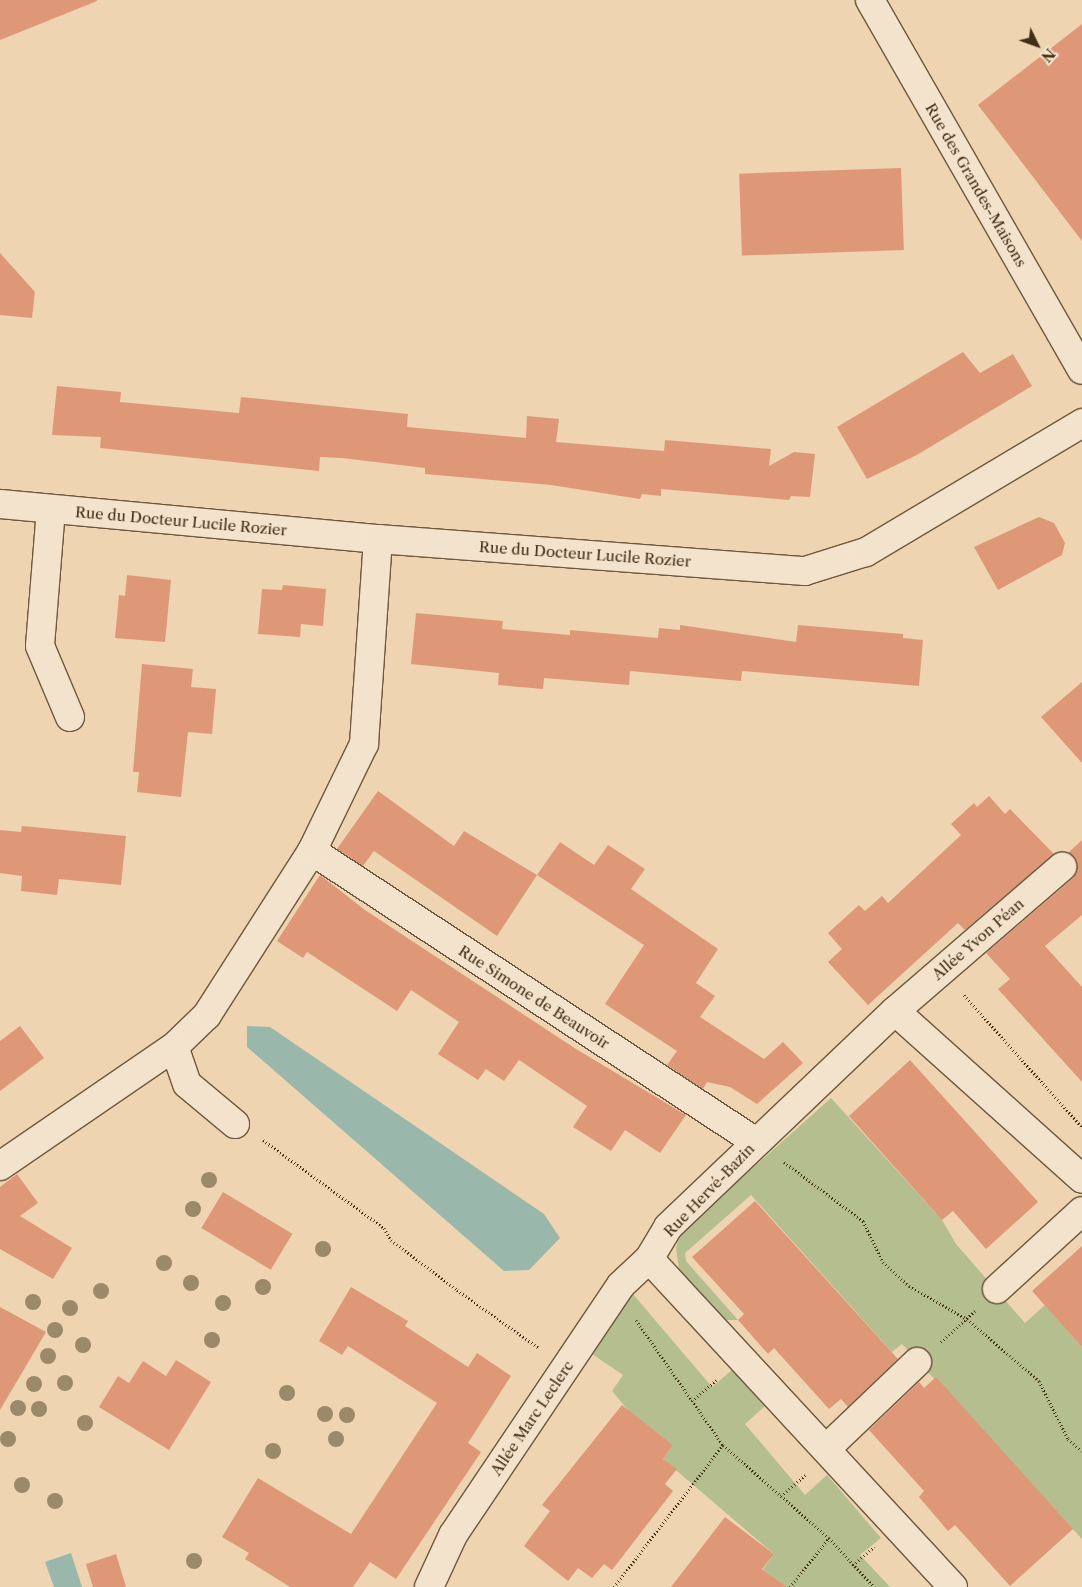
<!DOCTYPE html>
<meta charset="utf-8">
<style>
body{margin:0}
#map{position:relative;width:1082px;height:1587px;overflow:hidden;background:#eed4b0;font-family:"Libre Caslon Text",serif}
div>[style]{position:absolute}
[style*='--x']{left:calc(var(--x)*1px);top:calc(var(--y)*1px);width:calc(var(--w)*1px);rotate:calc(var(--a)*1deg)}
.green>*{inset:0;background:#b4be8f}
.water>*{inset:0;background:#99b8ab}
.building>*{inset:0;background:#df9877;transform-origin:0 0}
.path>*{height:3px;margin-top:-1.5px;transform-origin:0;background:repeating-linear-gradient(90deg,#422e17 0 1px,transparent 0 3.5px)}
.roads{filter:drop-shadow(1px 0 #6d583d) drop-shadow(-1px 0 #6d583d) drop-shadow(0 1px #6d583d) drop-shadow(0 -1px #6d583d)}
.minor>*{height:28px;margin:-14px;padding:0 14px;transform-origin:14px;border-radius:14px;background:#f4e3cc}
.trees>*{width:16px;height:16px;margin:-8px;border-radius:50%;background:#9c8969}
span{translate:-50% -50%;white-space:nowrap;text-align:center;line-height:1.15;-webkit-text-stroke:4px #f4e3cc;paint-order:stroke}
.street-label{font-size:15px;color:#422e17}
.north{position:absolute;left:1012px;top:20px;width:50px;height:50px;-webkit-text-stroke:4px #f4e3cc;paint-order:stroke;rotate:132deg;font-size:14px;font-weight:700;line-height:20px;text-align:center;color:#422e17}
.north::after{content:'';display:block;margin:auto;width:18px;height:22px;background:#422e17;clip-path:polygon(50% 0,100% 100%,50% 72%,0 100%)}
</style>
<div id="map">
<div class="green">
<i style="clip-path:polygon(831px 1098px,942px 1220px,956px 1244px,1025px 1323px,1045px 1305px,1082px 1347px,1082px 1539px,902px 1344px,892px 1352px,751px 1195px,685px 1253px,686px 1261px,738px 1320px,723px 1320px,679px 1269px,676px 1248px,681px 1232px)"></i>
<i style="clip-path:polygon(632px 1293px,712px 1387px,732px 1370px,765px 1406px,745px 1424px,805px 1495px,827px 1475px,881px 1538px,860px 1555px,890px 1587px,784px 1587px,763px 1569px,774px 1554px,663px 1459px,673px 1445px,629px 1411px,612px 1391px,623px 1375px,592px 1354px)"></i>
</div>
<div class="water">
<i style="clip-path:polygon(247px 1026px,270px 1027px,544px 1214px,560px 1238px,529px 1270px,504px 1271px,247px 1047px)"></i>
<i style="clip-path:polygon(71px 1553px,82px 1587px,54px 1587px,45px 1562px)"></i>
</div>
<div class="building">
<i style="clip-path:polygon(0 0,97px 0,97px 1px,0 40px)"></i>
<i style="clip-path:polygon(1082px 24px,1082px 241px,978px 105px)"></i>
<i style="left:901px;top:168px;width:82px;height:162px;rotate:88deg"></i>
<i style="clip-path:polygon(0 253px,35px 292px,32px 318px,0 315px)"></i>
<i style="clip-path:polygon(963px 352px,980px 373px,1013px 354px,1032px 386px,915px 456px,867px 479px,837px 427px)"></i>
<i style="clip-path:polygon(57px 386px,121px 392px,120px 402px,239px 413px,241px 397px,408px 414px,407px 427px,526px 438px,527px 416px,559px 419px,556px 442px,664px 451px,665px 440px,771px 449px,769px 466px,794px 452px,815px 454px,810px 497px,791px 496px,789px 500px,661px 489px,661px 496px,642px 494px,640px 499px,551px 485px,425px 474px,425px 468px,342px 458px,320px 457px,319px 471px,100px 448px,101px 437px,52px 435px)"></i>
<i style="clip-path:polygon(1039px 517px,1054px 523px,1065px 543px,1062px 555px,998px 590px,974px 547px)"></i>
<i style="clip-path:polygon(127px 575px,171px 580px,165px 642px,115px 638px,119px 595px,125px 596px)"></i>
<i style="clip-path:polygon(283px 585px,326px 589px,323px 626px,301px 624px,300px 637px,258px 634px,262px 589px,282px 590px)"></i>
<i style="clip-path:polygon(416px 613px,503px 621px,502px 629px,570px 635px,570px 630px,658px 638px,659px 628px,680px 630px,680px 625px,796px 642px,798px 625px,903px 634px,903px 638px,923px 640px,919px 686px,742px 671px,741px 681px,630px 671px,629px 685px,544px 678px,543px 689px,498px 685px,499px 673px,411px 664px)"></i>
<i style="clip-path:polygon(142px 664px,193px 669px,191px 687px,216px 689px,212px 734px,188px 732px,181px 797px,137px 792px,139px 772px,133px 772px)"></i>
<i style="clip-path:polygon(1082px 682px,1082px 763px,1041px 717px)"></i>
<i style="clip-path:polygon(378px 791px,454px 846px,464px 831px,537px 875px,497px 936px,374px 851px,363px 866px,337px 849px)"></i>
<i style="clip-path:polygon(989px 796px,1005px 814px,1010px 809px,1054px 854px,965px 930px,958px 923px,868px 1005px,828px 962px,842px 949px,828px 933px,859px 905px,865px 911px,882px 896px,888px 903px,961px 835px,951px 824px,974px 803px,977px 807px)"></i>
<i style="clip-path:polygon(22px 826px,126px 836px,121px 885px,59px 879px,57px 895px,21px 891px,22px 876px,0 873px,0 830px,21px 832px)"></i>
<i style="clip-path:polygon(1082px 840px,1082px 915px,1045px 946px,1082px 987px,1082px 1082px,998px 989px,1010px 979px,986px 953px,1073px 878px,1077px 865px,1068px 853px)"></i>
<i style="clip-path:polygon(560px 842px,594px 865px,608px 845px,645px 869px,631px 889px,718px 949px,696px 983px,715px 996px,700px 1017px,764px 1059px,783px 1042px,803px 1063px,757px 1104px,730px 1087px,707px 1082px,703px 1089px,667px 1065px,677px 1051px,605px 1004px,644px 945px,537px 875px)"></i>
<i style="clip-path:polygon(320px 875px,365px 910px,576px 1049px,686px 1115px,660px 1153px,625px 1130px,611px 1151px,573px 1127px,587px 1106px,519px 1060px,504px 1081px,486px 1069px,478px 1080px,438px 1054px,459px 1022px,411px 990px,397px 1011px,307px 952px,303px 958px,277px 941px)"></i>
<i style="clip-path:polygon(20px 1026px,44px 1058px,0 1091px,0 1041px)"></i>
<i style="clip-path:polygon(910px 1060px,1038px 1202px,986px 1249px,953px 1211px,942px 1220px,849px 1116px)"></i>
<i style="clip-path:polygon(17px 1174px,38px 1203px,20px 1216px,72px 1248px,53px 1279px,0 1249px,0 1187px)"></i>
<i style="left:223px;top:1192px;width:81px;height:42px;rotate:31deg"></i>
<i style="clip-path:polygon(755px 1201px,898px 1359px,848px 1407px,841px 1399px,829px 1409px,774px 1348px,768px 1354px,738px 1320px,744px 1314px,692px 1257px)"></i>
<i style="clip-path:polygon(1082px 1246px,1082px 1347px,1032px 1291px)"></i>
<i style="clip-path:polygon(351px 1287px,408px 1321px,405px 1326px,468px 1367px,477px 1353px,511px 1376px,468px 1443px,481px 1452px,396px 1579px,370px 1562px,353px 1587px,290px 1587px,245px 1559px,249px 1553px,222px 1537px,258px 1478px,351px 1534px,437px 1403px,348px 1346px,342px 1355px,319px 1341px)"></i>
<i style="clip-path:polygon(0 1307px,46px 1332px,0 1410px)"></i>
<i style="clip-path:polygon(176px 1360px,211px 1382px,169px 1450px,99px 1407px,118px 1376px,129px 1383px,143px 1361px,166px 1376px)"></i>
<i style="clip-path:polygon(936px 1377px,1073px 1529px,1010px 1586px,955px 1525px,948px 1531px,919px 1497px,924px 1491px,869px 1430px,919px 1382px,924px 1388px)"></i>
<i style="clip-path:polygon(622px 1405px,673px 1445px,663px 1459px,677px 1469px,665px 1484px,673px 1491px,612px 1570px,604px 1564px,592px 1578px,578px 1568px,568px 1581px,524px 1546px,550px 1511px,542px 1505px)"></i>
<i style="clip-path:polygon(725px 1517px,774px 1554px,762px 1569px,786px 1587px,671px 1587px)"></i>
<i style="clip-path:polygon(116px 1554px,126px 1587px,93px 1587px,86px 1564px)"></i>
</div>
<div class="path">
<i style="--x:964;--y:995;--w:177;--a:48.2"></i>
<i style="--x:263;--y:1140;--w:150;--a:36"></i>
<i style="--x:384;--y:1228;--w:14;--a:60"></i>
<i style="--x:391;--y:1240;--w:83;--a:37.1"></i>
<i style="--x:457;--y:1290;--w:100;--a:35.3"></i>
<i style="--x:784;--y:1162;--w:99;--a:36.8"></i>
<i style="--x:863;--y:1221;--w:46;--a:64"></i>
<i style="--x:883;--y:1262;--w:35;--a:43"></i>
<i style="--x:909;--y:1286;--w:67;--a:29.6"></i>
<i style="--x:967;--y:1319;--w:95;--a:40.7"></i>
<i style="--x:1039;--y:1381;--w:65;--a:63.4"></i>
<i style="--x:1068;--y:1439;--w:18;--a:41"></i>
<i style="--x:636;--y:1320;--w:152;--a:55.2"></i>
<i style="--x:723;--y:1445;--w:141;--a:41.3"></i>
<i style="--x:829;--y:1538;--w:67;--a:47.4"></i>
<i style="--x:941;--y:1342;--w:46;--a:-42.4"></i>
<i style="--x:692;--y:1401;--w:32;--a:-41"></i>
<i style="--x:781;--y:1496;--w:32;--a:-41"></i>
<i style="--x:853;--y:1565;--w:28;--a:-41"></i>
<i style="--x:614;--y:1587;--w:179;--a:-52.5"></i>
<i style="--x:790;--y:1587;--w:63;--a:-51.5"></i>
</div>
<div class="roads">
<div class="minor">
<i style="--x:870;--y:0;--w:426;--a:60.2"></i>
<i style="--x:0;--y:504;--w:380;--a:5.3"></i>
<i style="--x:378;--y:539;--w:428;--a:4.3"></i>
<i style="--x:805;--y:571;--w:64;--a:-17.3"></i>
<i style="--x:866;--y:552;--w:252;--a:-30.8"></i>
<i style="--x:51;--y:509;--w:137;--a:94.6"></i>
<i style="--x:40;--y:646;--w:77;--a:67.1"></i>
<i style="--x:312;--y:851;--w:531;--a:33.24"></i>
<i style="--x:895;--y:1011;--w:221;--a:-40.8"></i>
<i style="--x:235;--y:1124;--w:62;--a:-140.2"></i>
<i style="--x:187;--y:1084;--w:39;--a:-109"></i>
<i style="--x:174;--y:1047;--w:46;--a:-44.1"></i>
<i style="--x:207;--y:1015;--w:195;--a:-57.4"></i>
<i style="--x:312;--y:851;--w:119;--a:-64.1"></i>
<i style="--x:364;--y:744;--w:205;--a:-86.1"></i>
<i style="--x:0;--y:1166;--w:211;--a:-34.4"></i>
<i style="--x:997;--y:1289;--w:115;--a:-42.5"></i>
<i style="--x:826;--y:1449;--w:126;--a:-43.7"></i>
<i style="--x:429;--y:1587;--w:57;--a:-65.2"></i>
<i style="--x:453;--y:1535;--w:301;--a:-56.1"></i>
<i style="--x:621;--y:1285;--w:38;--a:-43"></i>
<i style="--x:953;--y:1587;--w:447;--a:-132.8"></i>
<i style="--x:649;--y:1259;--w:37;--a:-59"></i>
<i style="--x:668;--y:1227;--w:313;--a:-43.6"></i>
<i style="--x:895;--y:1011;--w:251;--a:41.9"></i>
</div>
</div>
<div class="trees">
<i style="left:209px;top:1180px"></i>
<i style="left:193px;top:1209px"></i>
<i style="left:323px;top:1249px"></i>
<i style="left:164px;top:1263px"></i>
<i style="left:191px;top:1283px"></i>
<i style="left:263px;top:1287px"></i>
<i style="left:101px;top:1291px"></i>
<i style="left:33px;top:1302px"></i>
<i style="left:223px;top:1303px"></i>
<i style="left:70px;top:1308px"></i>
<i style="left:55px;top:1330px"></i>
<i style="left:212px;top:1340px"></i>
<i style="left:83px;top:1345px"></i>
<i style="left:48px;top:1356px"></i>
<i style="left:65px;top:1383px"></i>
<i style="left:34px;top:1384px"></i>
<i style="left:287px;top:1393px"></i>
<i style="left:18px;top:1408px"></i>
<i style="left:39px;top:1409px"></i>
<i style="left:325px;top:1414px"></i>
<i style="left:347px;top:1415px"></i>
<i style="left:85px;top:1423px"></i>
<i style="left:8px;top:1439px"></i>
<i style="left:336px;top:1439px"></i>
<i style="left:273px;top:1451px"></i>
<i style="left:22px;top:1485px"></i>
<i style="left:55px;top:1501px"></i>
<i style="left:194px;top:1561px"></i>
</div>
<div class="street-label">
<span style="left:976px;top:185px;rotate:60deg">Rue des Grandes-Maisons</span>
<span style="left:181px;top:521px;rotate:5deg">Rue du Docteur Lucile Rozier</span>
<span style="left:585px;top:554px;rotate:4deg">Rue du Docteur Lucile Rozier</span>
<span style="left:978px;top:939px;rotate:-41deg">Allée Yvon Péan</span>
<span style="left:534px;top:997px;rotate:33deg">Rue Simone de Beauvoir</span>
<span style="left:709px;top:1190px;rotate:-46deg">Rue Hervé-Bazin</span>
<span style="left:532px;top:1418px;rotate:-56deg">Allée Marc Leclerc</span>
</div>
<div class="north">N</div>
</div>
